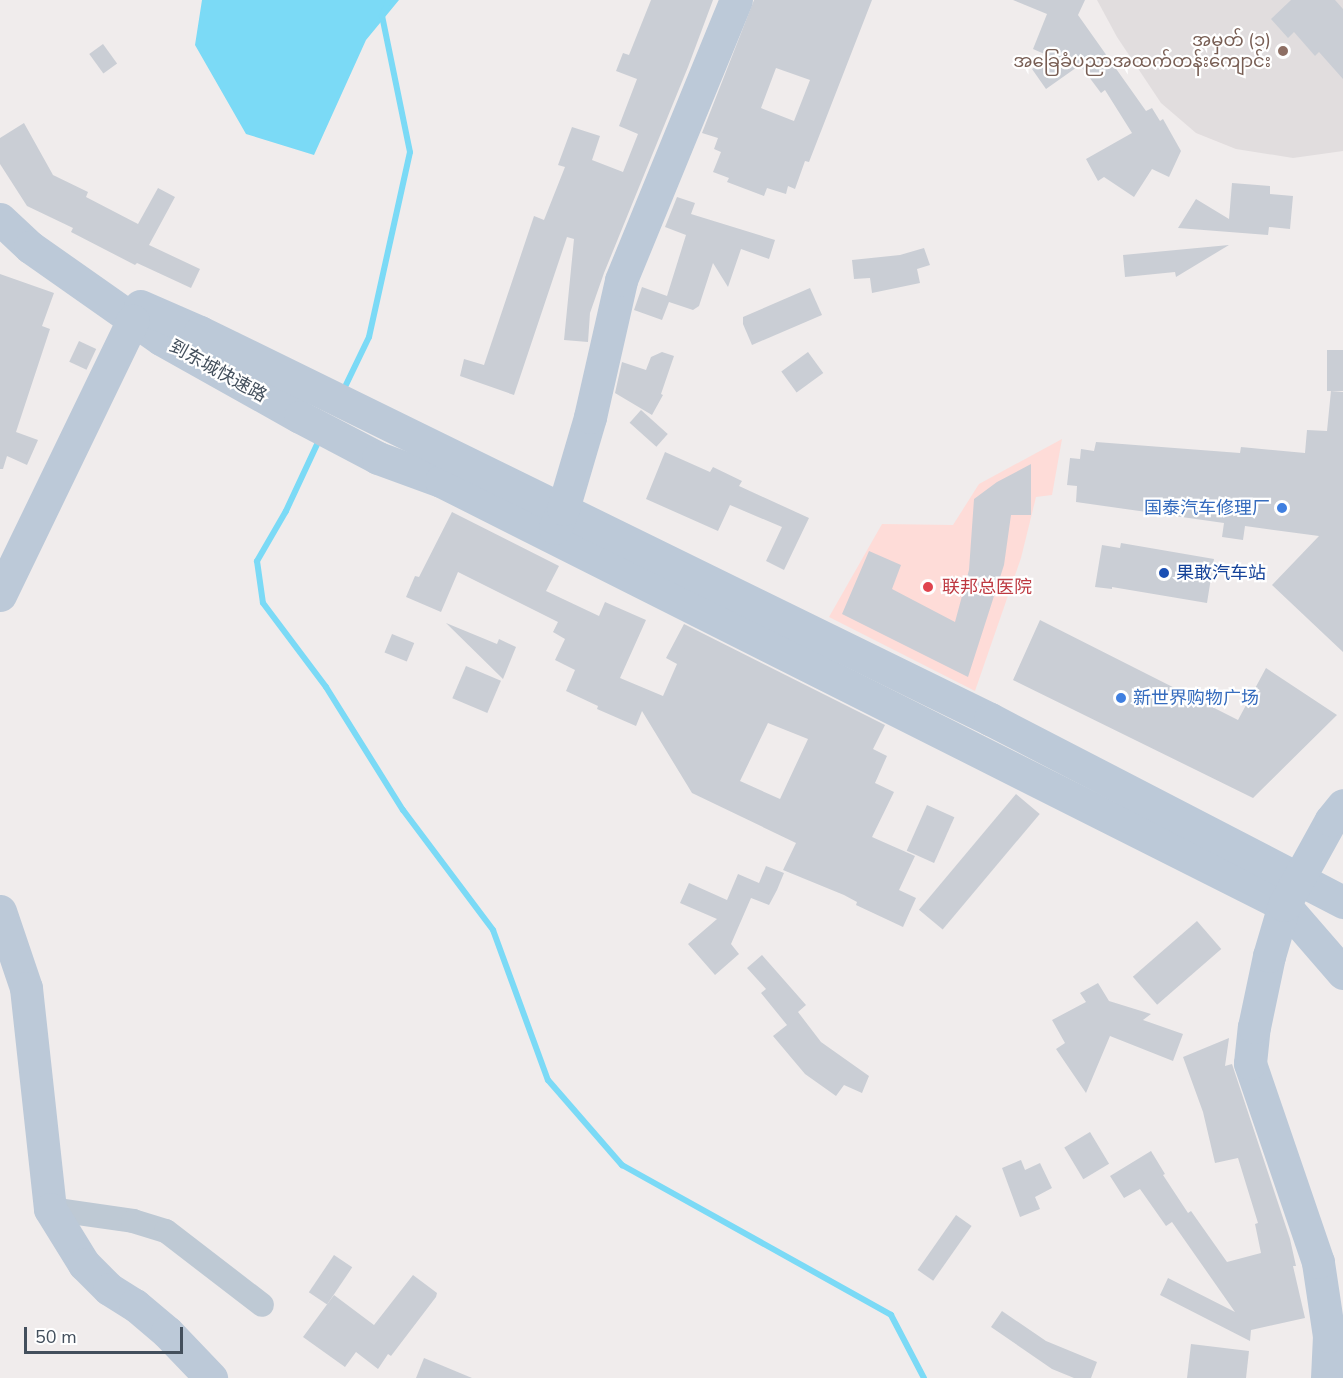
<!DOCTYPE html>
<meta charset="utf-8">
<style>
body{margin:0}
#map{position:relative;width:1343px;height:1378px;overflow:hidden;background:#f0ecec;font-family:"Nunito Sans","Noto Sans SC","Noto Sans Myanmar",sans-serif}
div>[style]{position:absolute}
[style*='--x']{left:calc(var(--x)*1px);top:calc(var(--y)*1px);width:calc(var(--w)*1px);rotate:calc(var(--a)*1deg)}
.education>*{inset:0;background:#e1ddde}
.medical>*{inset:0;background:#fedcd8}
.water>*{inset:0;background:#7bdaf6}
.stream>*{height:6px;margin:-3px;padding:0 3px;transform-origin:3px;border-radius:3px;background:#7bdaf6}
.building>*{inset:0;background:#caced5;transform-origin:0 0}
.street>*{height:24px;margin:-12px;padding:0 12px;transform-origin:12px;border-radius:12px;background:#bec9d4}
.secondary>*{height:33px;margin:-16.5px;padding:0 16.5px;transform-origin:16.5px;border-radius:16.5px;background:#bcc9d8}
.dots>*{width:16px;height:16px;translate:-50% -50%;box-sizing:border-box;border:3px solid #fff;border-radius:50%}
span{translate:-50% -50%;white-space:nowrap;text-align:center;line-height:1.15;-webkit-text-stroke:4.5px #fff;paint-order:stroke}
.education-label{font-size:18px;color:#785e54}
.right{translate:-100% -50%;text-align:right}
.street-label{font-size:18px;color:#434f5c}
.shop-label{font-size:18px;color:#366cbe}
.left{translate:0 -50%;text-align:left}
.transit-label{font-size:18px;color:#164399}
.health-label{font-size:18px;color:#be3a42}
.scale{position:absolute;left:24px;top:1327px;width:159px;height:27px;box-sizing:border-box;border:3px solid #434f5c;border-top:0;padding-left:8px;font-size:18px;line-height:21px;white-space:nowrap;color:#434f5c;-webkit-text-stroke:4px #fff;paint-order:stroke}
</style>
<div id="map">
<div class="education">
<i style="clip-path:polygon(1097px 0,1343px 0,1343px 151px,1293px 158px,1236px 149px,1196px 133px,1161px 103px,1117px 37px)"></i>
</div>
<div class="medical">
<i style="clip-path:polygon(1062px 439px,1052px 495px,1036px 497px,1021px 558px,975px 691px,829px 617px,882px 524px,953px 525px,979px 484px)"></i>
</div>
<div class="water">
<i style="clip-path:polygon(202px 0,399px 0,366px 40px,314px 155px,246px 134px,195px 45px)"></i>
</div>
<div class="stream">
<i style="--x:343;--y:391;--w:60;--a:-64.3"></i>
<i style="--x:369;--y:337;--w:189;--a:-77.5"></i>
<i style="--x:410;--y:152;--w:139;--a:-101.6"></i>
<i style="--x:382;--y:16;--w:17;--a:-66"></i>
<i style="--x:320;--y:438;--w:81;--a:115"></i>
<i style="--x:286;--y:511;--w:58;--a:120.1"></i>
<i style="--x:257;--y:561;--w:42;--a:81.9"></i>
<i style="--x:263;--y:603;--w:105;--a:53.1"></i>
<i style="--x:326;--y:687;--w:145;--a:58"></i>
<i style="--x:403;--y:810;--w:150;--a:53.1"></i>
<i style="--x:493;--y:930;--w:160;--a:69.9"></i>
<i style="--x:548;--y:1080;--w:113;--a:49"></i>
<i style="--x:622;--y:1165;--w:308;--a:29.1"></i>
<i style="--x:891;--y:1315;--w:71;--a:62.4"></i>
</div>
<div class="building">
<i style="clip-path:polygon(651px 0,713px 0,688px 67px,604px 273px,590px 313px,588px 342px,564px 340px,574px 239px,567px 237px,514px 395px,460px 376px,464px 359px,484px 365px,534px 216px,544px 220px,565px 167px,558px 165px,572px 127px,600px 136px,592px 160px,623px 172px,638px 134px,619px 126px,637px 79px,616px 71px,623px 53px,629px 55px)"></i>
<i style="clip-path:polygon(evenodd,754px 0,872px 0,809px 162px,805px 161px,795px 189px,788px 186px,786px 194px,767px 188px,764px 196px,727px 182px,729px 178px,713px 172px,721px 152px,714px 149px,718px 138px,702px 133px,754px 0,776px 68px,810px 80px,794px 121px,761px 108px,776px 68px)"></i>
<i style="clip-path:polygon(1013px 0,1085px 0,1078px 15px,1146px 111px,1152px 108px,1160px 121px,1163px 119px,1181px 151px,1169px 177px,1152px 169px,1134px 197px,1104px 177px,1098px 181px,1086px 159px,1132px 133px,1105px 90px,1101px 93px,1080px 65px,1046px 89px,1032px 69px,1049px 56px,1033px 49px,1047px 14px)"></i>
<i style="clip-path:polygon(1291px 0,1335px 0,1343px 9px,1343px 79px,1319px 52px,1315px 56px,1294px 32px,1288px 38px,1271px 19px)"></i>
<i style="left:103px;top:44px;width:24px;height:17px;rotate:54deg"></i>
<i style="clip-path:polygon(24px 123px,53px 175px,88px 192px,86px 197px,138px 224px,158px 188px,175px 197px,149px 245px,200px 269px,191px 288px,137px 263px,135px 265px,71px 232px,73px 228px,27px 206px,0 164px,0 138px)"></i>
<i style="clip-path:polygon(1232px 183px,1270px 186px,1270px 194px,1293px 196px,1290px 229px,1269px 227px,1268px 235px,1178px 228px,1196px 199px,1229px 219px)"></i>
<i style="clip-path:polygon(677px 197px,695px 203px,691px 214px,775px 240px,769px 259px,741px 249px,728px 287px,713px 263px,699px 306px,693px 310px,669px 302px,662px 320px,634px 310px,642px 287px,667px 296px,686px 235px,665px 227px)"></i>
<i style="clip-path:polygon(1229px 245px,1176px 277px,1175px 272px,1125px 277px,1123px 255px)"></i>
<i style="clip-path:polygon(924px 248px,930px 265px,917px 269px,920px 283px,872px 293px,870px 278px,854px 279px,852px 260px,900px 255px)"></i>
<i style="clip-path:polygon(0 274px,54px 293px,42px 326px,50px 329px,16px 432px,38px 440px,27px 465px,7px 456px,3px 469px,0 469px)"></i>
<i style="clip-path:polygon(810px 288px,822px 315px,752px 345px,743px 324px,743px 317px)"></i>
<i style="left:79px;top:341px;width:19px;height:23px;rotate:25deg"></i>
<i style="left:1327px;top:350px;width:16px;height:41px"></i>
<i style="clip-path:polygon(662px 352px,674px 356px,661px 394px,663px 395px,652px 415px,615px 393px,622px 362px,646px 370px,651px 357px)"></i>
<i style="left:808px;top:352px;width:26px;height:33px;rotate:54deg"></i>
<i style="clip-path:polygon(1331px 391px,1343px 392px,1343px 652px,1272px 585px,1319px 536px,1245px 526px,1243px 540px,1222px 537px,1224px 523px,1076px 502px,1077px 486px,1067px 485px,1070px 458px,1080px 459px,1081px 449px,1094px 451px,1096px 442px,1240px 453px,1241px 447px,1305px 453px,1307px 430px,1327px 431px)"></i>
<i style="left:641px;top:410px;width:36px;height:17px;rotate:42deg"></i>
<i style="clip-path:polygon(665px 452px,710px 472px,713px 467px,742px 481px,739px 486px,809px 518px,784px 570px,766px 561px,782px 527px,730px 505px,718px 531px,646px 499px)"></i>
<i style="clip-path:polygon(1031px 464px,1031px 515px,1011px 515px,1004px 565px,968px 677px,842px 614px,869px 551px,901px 565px,892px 589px,955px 622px,969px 570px,974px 499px,997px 482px)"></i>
<i style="clip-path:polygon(evenodd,452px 512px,559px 566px,546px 591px,599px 616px,605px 602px,646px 620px,620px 678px,663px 696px,677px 664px,666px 658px,684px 624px,885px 725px,873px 749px,887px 756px,875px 783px,894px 792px,872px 837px,915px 856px,899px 890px,916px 898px,903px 927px,856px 905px,857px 902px,844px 895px,783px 870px,796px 843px,692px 793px,642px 711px,636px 726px,597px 709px,598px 706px,566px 691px,575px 670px,555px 660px,565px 639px,553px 632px,558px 622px,458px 572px,441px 612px,406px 597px,415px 576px,419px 577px,452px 512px,768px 723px,808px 739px,780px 799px,740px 781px,768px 723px)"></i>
<i style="clip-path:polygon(1121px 543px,1214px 559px,1207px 603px,1112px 587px,1112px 589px,1095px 587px,1102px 545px,1120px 548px)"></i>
<i style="clip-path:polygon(1040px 620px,1238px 720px,1266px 668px,1337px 715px,1253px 798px,1013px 680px)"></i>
<i style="clip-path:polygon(446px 623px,497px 644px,499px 639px,516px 647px,503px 679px)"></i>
<i style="left:392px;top:634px;width:24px;height:20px;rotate:22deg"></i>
<i style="left:466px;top:666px;width:38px;height:35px;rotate:23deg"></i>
<i style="left:1016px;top:794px;width:31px;height:151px;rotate:40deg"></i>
<i style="left:927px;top:805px;width:30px;height:50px;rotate:24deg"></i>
<i style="clip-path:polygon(766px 866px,784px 873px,777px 890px,769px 905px,751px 898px,731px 944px,739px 954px,715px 975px,688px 944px,717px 919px,680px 903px,689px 883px,727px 900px,738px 874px,759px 883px)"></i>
<i style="left:1197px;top:921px;width:37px;height:85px;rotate:49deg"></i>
<i style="clip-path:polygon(762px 955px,806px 1005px,798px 1012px,821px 1042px,869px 1076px,862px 1093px,844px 1085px,836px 1096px,805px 1074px,773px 1036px,787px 1025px,761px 993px,766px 989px,747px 968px)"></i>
<i style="clip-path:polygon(1098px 983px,1109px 1001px,1151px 1014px,1143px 1020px,1183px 1034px,1173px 1061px,1110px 1036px,1086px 1093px,1056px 1049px,1065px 1043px,1052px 1020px,1086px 1002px,1080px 993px)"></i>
<i style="clip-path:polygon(1229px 1038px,1225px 1066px,1232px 1064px,1290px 1239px,1296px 1266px,1293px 1266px,1305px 1318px,1251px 1330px,1250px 1341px,1160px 1295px,1168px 1278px,1235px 1312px,1172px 1222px,1166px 1226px,1140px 1189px,1124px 1198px,1110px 1176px,1151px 1151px,1165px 1174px,1163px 1175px,1188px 1213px,1191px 1211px,1227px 1262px,1261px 1253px,1255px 1224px,1258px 1223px,1238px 1158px,1215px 1163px,1203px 1112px,1183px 1057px)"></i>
<i style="left:1090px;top:1132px;width:37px;height:30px;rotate:59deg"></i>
<i style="clip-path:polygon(1021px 1160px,1025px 1170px,1040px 1163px,1052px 1188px,1035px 1197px,1040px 1209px,1020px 1217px,1002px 1168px)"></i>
<i style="left:956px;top:1215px;width:19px;height:67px;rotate:35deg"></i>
<i style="left:334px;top:1255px;width:22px;height:45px;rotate:34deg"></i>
<i style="clip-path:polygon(413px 1275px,437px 1293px,436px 1297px,391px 1356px,388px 1354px,378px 1369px,356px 1352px,345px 1367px,303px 1337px,334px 1295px,374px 1325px)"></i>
<i style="clip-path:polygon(1002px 1311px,1046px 1341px,1097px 1362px,1091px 1378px,1074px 1378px,1052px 1369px,991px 1327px)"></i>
<i style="clip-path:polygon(1191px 1344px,1249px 1351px,1246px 1378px,1187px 1378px)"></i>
<i style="clip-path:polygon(424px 1358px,472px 1378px,416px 1378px)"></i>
</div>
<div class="street">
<i style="--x:50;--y:1209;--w:84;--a:8.2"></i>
<i style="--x:133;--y:1221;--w:34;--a:17"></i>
<i style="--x:166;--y:1231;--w:121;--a:37.6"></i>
</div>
<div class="secondary">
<i style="--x:0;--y:219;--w:41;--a:43"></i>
<i style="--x:30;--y:247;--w:160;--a:35.1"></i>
<i style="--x:161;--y:339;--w:159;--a:29.3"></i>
<i style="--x:300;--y:417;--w:88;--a:27.7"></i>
<i style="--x:378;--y:458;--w:67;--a:20.1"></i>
<i style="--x:441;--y:481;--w:944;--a:26.7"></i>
<i style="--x:1284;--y:905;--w:90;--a:49.1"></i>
<i style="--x:140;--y:306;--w:65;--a:23.4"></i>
<i style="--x:200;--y:332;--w:880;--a:26.1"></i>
<i style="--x:990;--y:719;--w:398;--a:27.4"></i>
<i style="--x:555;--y:528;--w:21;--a:-67"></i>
<i style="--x:563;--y:509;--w:96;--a:-73.6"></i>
<i style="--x:590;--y:417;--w:140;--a:-77.2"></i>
<i style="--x:621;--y:280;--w:303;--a:-67.7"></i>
<i style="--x:0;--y:595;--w:305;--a:-64.2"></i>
<i style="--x:0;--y:911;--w:81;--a:71.3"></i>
<i style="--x:26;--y:988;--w:222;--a:83.8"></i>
<i style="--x:50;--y:1209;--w:65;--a:58.3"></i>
<i style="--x:84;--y:1264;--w:35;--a:45"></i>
<i style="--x:109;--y:1289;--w:31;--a:32"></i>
<i style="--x:135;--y:1305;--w:42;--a:40.2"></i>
<i style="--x:167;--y:1332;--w:64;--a:46.3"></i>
<i style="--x:1327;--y:1378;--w:42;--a:-87.3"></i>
<i style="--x:1329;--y:1336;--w:75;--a:-98.5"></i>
<i style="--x:1318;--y:1262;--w:210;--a:-108.9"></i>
<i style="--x:1250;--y:1063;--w:36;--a:-84"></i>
<i style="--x:1254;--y:1027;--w:73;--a:-78.1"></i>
<i style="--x:1269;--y:956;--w:53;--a:-73.6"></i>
<i style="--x:1284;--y:905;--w:97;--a:-61.1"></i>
<i style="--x:1331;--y:820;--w:19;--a:-51"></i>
</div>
<div class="dots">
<i style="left:1283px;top:51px;background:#8d6e63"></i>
<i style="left:1282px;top:508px;background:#3f7fe0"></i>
<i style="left:1164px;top:573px;background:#1a4fb4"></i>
<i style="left:928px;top:587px;background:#e0444e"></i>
<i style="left:1121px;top:698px;background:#3f7fe0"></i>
</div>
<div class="education-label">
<span class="right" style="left:1271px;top:51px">အမှတ် (၁)<br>အခြေခံပညာအထက်တန်းကျောင်း</span>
</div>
<div class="street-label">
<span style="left:218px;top:371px;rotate:29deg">到东城快速路</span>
</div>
<div class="shop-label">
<span class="right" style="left:1270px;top:508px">国泰汽车修理厂</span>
<span class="left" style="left:1133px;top:698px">新世界购物广场</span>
</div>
<div class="transit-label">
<span class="left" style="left:1176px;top:573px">果敢汽车站</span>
</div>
<div class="health-label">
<span class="left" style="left:942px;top:587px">联邦总医院</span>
</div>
<div class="scale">50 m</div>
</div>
